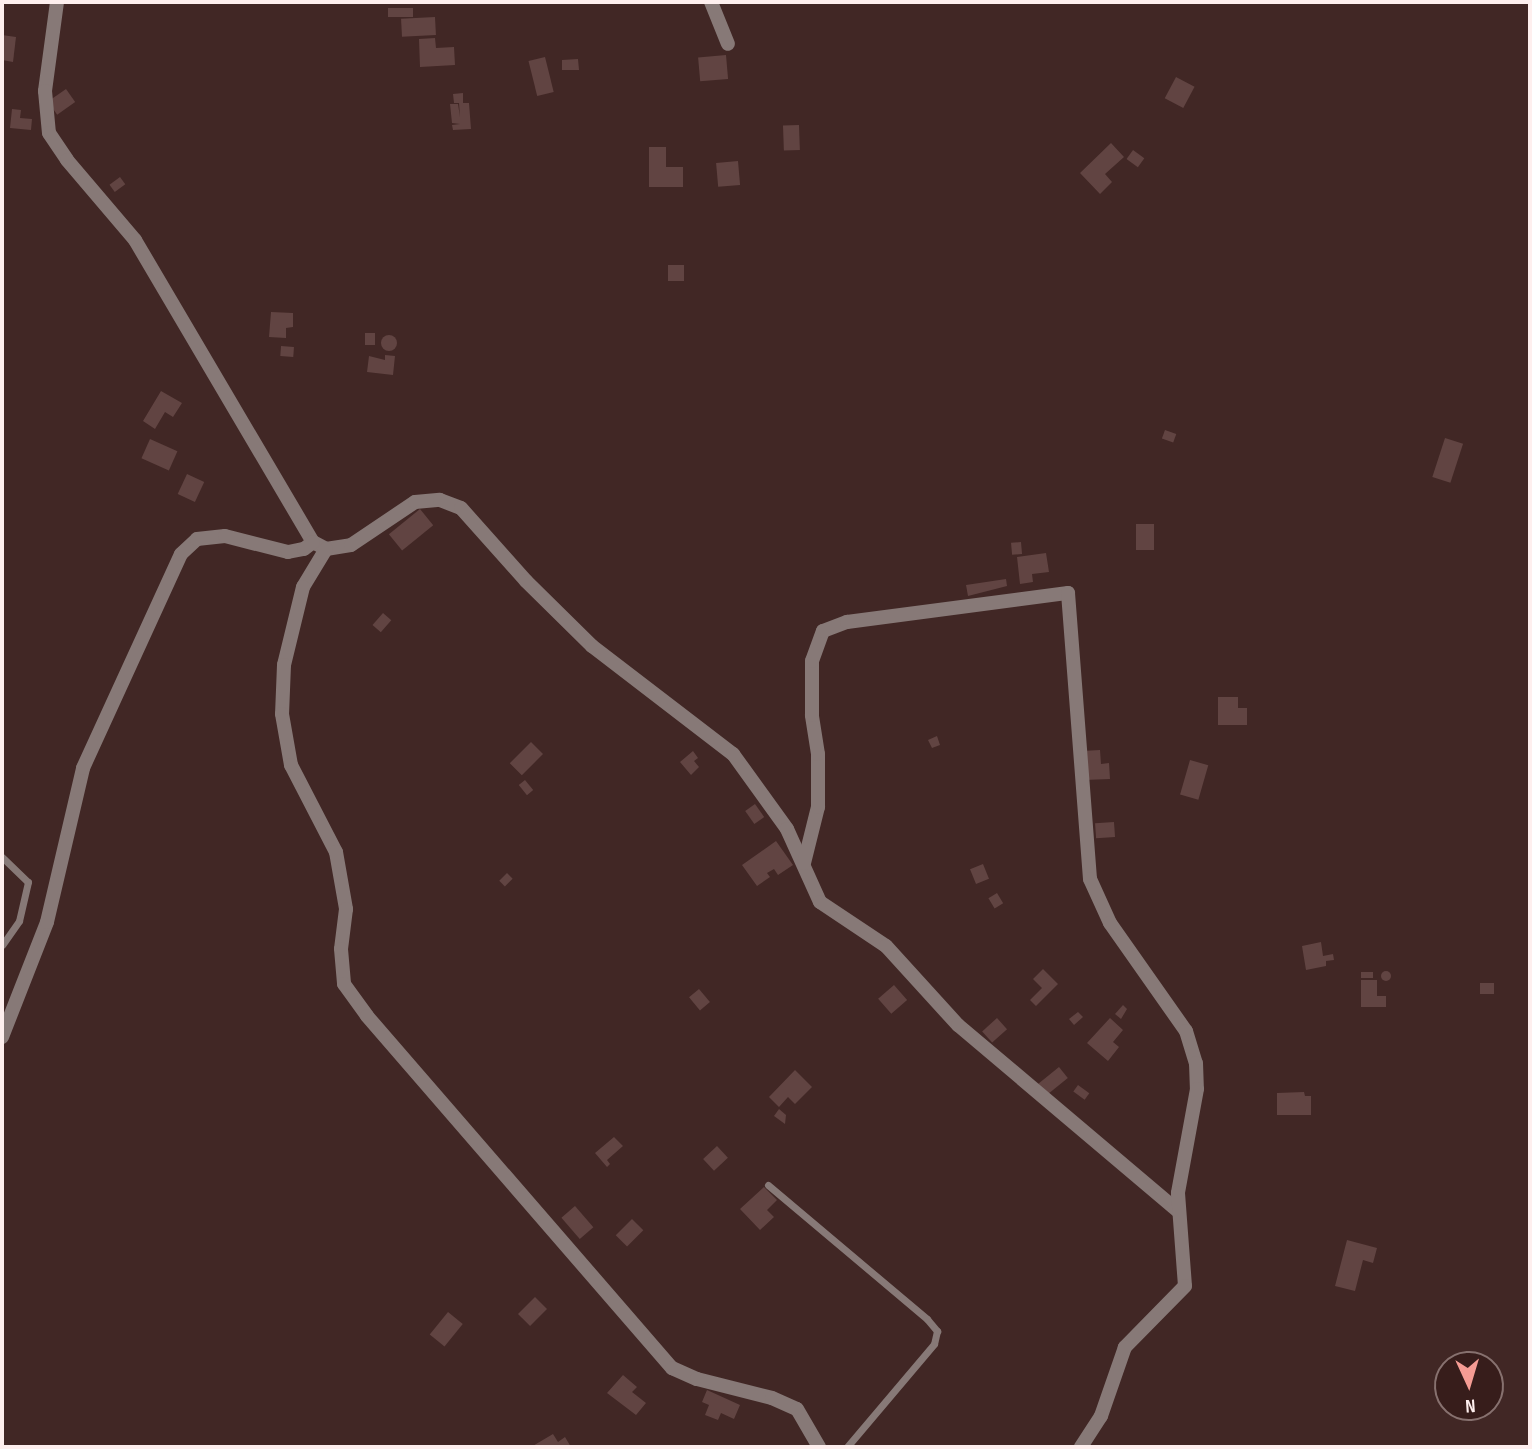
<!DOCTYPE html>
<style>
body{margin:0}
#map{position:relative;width:1532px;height:1449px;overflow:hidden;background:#412725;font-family:"Sofia Sans Condensed",sans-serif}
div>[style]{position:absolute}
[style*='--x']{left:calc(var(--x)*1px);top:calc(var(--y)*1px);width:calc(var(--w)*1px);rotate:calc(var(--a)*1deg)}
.building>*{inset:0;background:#614442;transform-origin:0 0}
.round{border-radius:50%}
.lane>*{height:7px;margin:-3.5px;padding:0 3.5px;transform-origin:3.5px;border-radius:3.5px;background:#877977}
.street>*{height:14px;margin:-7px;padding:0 7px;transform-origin:7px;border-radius:7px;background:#877977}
span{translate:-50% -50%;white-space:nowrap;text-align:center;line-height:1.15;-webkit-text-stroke:7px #371d1b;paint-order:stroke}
.frame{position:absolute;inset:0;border:4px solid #feefee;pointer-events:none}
.north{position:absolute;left:1434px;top:1351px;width:70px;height:70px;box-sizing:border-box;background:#371d1b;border:2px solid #87716f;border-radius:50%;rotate:176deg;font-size:19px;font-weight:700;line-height:28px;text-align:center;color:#feefee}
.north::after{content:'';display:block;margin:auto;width:24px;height:32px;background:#f59c94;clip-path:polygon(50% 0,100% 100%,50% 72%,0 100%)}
</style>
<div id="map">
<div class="building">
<i style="left:388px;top:8px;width:25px;height:9px"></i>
<i style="left:435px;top:17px;width:18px;height:34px;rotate:87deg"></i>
<i style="clip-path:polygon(2px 35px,16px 37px,13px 62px,2px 60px)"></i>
<i style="clip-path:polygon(435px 38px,436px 48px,454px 47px,455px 65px,420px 67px,419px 39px)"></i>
<i style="left:726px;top:55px;width:24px;height:28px;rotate:85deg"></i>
<i style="left:545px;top:57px;width:36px;height:17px;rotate:76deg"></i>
<i style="clip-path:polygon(578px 59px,579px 70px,562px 70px,562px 60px)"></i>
<i style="left:1176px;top:77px;width:21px;height:24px;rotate:28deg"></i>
<i style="left:66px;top:89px;width:16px;height:22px;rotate:55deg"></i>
<i style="clip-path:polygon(463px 93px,463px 103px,469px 103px,471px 129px,453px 130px,452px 125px,460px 124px,452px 123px,450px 104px,458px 104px,460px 117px,459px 103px,454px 103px,453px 94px)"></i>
<i style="clip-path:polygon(12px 109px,21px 110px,20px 118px,32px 119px,31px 130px,10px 128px)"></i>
<i style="left:799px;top:125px;width:25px;height:16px;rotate:88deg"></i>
<i style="clip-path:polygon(1111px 143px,1124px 157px,1105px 174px,1112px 182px,1100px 194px,1080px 173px)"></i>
<i style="clip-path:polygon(649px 147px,666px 147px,666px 167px,683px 167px,683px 187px,649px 187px)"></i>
<i style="left:1133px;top:150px;width:14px;height:11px;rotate:36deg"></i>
<i style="left:738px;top:161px;width:24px;height:22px;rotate:85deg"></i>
<i style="left:120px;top:177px;width:9px;height:13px;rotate:54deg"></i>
<i style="left:668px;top:265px;width:16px;height:16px"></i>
<i style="clip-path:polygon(271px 312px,293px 313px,293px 327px,286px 328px,286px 338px,269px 337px)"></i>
<i style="left:365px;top:333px;width:10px;height:12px"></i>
<i class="round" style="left:381px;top:335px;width:16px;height:16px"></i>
<i style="left:281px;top:346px;width:13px;height:10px;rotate:4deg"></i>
<i style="clip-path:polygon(385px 355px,395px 356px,393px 375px,367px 372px,369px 356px,385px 360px)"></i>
<i style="clip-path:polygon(161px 391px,182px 403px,173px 417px,165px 412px,155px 429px,143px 421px)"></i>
<i style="left:1165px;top:430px;width:12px;height:9px;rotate:20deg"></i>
<i style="left:1445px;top:438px;width:19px;height:41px;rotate:18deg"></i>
<i style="left:150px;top:439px;width:30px;height:21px;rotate:24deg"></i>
<i style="left:187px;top:474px;width:19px;height:22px;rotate:25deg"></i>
<i style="left:420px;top:509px;width:21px;height:40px;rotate:51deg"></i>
<i style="left:1136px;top:524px;width:18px;height:26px"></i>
<i style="left:1021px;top:542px;width:12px;height:10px;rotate:85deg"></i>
<i style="clip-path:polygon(1046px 553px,1049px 572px,1032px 574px,1033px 582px,1020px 584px,1017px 557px)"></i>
<i style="clip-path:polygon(1006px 579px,1007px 586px,968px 596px,966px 585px)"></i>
<i style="left:383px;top:613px;width:11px;height:16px;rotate:41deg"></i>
<i style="clip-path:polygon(1218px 697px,1238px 697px,1238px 708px,1247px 708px,1247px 725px,1218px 725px)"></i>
<i style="clip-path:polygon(937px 736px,940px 745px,932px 748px,928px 740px)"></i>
<i style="left:531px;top:742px;width:17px;height:30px;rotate:45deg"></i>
<i style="clip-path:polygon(1100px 750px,1101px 764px,1109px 763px,1110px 779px,1084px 780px,1082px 751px)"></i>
<i style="clip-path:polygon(693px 751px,698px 758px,694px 761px,699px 767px,691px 775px,680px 762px)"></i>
<i style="left:1190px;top:760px;width:19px;height:36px;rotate:16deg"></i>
<i style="left:525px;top:780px;width:13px;height:8px;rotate:51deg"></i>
<i style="left:755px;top:804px;width:16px;height:12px;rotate:55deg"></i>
<i style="left:1114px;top:822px;width:15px;height:19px;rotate:86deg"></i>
<i style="clip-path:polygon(776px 841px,793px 865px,778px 875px,774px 869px,767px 873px,770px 877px,757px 886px,742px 865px)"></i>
<i style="left:983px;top:864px;width:16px;height:14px;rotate:68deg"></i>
<i style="left:507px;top:873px;width:8px;height:11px;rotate:45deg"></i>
<i style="left:997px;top:893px;width:12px;height:10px;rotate:59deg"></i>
<i style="clip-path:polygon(1321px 942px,1323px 956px,1333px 954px,1334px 960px,1326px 961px,1326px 966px,1306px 970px,1302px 946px)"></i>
<i style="clip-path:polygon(1043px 969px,1058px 984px,1036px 1006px,1030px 1000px,1042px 988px,1033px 979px)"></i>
<i class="round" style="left:1381px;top:971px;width:10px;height:10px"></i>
<i style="left:1361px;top:972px;width:12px;height:6px"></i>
<i style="clip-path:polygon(1361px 980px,1377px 980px,1377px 996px,1386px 996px,1386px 1007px,1361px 1007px)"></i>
<i style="left:1494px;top:983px;width:11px;height:14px;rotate:90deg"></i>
<i style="left:894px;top:985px;width:20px;height:21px;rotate:49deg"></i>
<i style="left:699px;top:989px;width:17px;height:13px;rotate:50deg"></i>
<i style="clip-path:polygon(1123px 1005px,1127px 1009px,1121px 1019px,1115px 1014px)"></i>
<i style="clip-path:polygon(1078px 1012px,1083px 1017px,1074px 1025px,1069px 1019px)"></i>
<i style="left:997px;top:1018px;width:15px;height:20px;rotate:48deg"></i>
<i style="clip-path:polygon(1110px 1018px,1123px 1030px,1113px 1042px,1119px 1047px,1108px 1061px,1087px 1043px)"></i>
<i style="left:1059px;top:1067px;width:14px;height:31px;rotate:51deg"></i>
<i style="clip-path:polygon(795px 1070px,812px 1087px,795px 1104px,788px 1097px,779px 1107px,769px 1097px)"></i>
<i style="left:1078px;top:1085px;width:14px;height:8px;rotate:36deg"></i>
<i style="clip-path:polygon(1304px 1092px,1305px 1096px,1311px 1096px,1311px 1115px,1277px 1115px,1277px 1093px)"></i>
<i style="clip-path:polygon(779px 1109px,786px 1115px,785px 1124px,774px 1116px)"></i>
<i style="clip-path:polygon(614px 1137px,623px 1146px,607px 1160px,610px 1164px,607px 1167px,595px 1153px)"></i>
<i style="left:717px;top:1146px;width:16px;height:19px;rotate:47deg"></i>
<i style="clip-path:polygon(764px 1187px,777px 1200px,767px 1210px,774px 1217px,760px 1230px,740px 1209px)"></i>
<i style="left:575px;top:1206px;width:28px;height:18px;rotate:49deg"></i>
<i style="left:632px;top:1219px;width:16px;height:23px;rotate:45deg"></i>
<i style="clip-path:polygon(1347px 1240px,1377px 1248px,1373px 1263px,1363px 1260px,1355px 1291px,1335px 1286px)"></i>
<i style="left:535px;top:1297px;width:17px;height:24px;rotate:45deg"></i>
<i style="left:448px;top:1312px;width:19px;height:29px;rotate:39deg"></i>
<i style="clip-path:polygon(623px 1375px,637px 1387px,632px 1392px,646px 1403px,636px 1415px,607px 1393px)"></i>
<i style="clip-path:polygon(707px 1390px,740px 1405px,734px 1419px,721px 1413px,718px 1420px,705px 1415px,709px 1405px,702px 1402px)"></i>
<i style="clip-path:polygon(553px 1434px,558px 1442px,565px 1437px,571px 1447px,531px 1447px)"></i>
</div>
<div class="lane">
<i style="--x:2;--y:857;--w:36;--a:44"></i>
<i style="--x:28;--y:882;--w:40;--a:103"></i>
<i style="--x:19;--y:921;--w:29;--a:125"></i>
<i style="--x:768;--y:1185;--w:208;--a:40.1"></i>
<i style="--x:927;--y:1319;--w:16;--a:50"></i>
<i style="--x:937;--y:1331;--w:13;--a:103"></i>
<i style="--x:934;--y:1344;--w:135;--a:130.2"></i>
</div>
<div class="street">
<i style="--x:57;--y:2;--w:90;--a:97.7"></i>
<i style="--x:45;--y:91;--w:42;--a:84.6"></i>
<i style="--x:49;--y:133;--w:32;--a:56"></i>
<i style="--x:67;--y:160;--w:105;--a:49.6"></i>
<i style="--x:135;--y:240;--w:351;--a:59.5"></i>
<i style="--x:313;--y:542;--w:15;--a:28"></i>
<i style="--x:326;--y:549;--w:25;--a:-9"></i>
<i style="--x:351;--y:545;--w:77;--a:-33.9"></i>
<i style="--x:415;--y:502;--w:25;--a:-5"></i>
<i style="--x:440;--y:500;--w:22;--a:21"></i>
<i style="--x:461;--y:508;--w:98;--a:48.3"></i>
<i style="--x:526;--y:581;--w:93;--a:44.6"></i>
<i style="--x:592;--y:646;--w:178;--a:37.5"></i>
<i style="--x:733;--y:754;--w:92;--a:54.2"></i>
<i style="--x:787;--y:829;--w:80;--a:65.7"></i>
<i style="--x:820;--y:902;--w:79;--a:33.7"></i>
<i style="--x:886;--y:946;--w:107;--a:47.7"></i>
<i style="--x:958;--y:1025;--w:289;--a:40.2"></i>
<i style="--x:711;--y:2;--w:45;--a:68"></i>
<i style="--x:326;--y:549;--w:44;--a:121.2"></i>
<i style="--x:303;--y:587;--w:80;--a:103.7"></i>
<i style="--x:284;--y:665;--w:49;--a:92.3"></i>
<i style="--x:282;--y:714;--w:52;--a:80"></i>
<i style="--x:291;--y:765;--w:98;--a:62.7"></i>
<i style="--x:336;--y:852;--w:58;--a:80"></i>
<i style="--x:346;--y:909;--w:40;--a:97.1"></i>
<i style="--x:341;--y:949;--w:35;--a:85"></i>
<i style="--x:344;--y:984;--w:39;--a:54"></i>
<i style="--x:367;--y:1016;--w:466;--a:49.1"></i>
<i style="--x:672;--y:1368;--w:27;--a:24"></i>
<i style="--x:697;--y:1379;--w:77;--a:14.2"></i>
<i style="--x:772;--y:1398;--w:27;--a:24"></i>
<i style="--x:797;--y:1409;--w:44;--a:59.9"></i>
<i style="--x:804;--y:863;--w:58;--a:-76"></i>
<i style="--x:818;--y:807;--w:53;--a:-90"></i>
<i style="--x:818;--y:754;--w:39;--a:-99"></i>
<i style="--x:812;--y:715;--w:54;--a:-90"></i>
<i style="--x:812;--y:661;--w:32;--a:-70"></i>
<i style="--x:823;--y:631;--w:26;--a:-21"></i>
<i style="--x:847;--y:622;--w:223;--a:-7.5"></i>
<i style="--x:1068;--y:593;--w:287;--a:85.6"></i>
<i style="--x:1090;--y:879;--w:48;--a:65.6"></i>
<i style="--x:1110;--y:923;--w:132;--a:54.9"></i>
<i style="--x:1186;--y:1031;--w:34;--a:73"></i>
<i style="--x:1196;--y:1063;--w:26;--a:88"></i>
<i style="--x:1197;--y:1089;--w:106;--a:100.4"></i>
<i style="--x:1178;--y:1193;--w:93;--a:85.7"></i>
<i style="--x:1185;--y:1286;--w:86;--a:134.5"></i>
<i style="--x:1125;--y:1347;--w:73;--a:109.2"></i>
<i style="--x:1101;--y:1416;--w:37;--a:123"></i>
<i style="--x:2;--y:1037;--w:123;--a:-68.6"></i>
<i style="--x:47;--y:922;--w:158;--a:-76.8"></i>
<i style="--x:83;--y:768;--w:235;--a:-65.4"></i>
<i style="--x:181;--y:554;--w:22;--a:-43"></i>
<i style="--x:197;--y:539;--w:28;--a:-6"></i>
<i style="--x:225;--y:536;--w:65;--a:14.3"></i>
<i style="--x:288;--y:552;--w:16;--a:-11"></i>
<i style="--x:304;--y:549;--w:11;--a:-38"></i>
</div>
<div class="frame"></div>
<div class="north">N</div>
</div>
